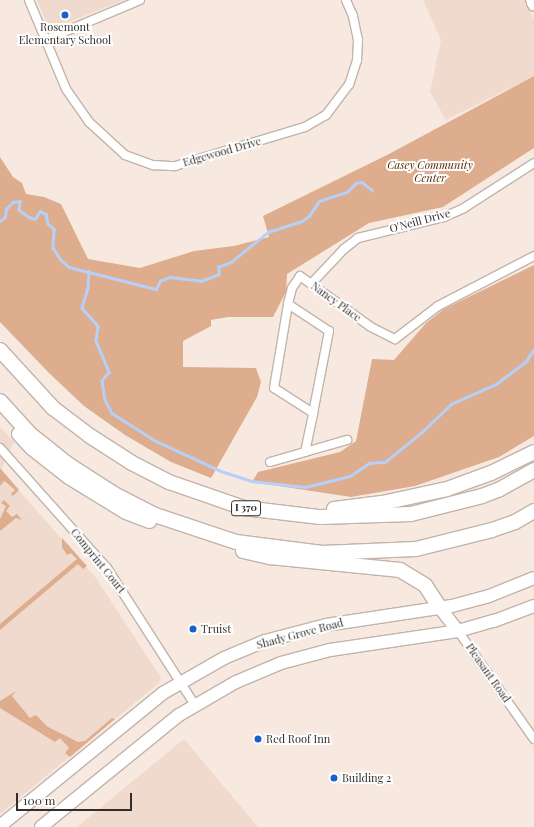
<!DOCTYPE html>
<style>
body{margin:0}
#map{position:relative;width:534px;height:827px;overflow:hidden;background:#f7e9e0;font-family:"Playfair Display",serif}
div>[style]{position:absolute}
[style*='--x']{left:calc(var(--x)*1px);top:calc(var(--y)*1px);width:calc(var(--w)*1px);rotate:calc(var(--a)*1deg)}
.built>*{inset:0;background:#efdacd}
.green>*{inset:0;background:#dead8d}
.stream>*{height:2.5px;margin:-1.25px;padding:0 1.25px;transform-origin:1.25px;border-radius:1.25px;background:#b6d0f7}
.roads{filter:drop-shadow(1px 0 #c1b4ab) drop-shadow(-1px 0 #c1b4ab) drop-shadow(0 1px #c1b4ab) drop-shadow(0 -1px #c1b4ab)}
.minor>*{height:8px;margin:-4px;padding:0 4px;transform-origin:4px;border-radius:4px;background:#fff}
.primary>*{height:12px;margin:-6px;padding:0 6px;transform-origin:6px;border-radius:6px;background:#fff}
.motorway>*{height:14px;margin:-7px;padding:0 7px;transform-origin:7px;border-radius:7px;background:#fff}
.dots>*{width:11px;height:11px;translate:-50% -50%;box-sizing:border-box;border:2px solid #fff;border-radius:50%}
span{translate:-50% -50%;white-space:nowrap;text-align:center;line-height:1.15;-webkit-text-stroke:4px #fff;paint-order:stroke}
.shield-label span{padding:1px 3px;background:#fff;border:1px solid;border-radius:3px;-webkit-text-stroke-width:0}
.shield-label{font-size:10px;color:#332e2b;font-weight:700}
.poi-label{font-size:11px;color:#332e2b}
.left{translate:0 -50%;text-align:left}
.street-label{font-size:11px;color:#332e2b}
.park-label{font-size:11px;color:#582800;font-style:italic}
.scale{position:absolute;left:16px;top:793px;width:116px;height:18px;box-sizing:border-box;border:2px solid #332e2b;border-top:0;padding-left:5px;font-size:12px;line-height:14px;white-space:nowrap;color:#332e2b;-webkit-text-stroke:3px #fff;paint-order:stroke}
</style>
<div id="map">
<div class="built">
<i style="clip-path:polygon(37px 0,124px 0,49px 30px)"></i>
<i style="clip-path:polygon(423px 0,524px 0,534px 20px,534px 76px,446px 120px,430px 92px,441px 40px)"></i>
<i style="clip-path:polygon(0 427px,14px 442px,1px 470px,96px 578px,161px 678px,159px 683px,0 814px)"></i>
<i style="clip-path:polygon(184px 739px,258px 827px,77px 827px)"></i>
</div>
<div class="green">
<i style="clip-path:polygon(534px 76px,534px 148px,443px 207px,369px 223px,287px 274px,286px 292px,273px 317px,228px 317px,211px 320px,211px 326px,183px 341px,183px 367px,256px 368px,261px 382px,257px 397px,211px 478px,171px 462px,125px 435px,84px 406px,49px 373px,0 322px,0 157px,13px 177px,22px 183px,26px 194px,44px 197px,61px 204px,88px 259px,140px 268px,194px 251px,234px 246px,269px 237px,263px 216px,389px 154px)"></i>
<i style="clip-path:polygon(534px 265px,534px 436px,499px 457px,415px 486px,351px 497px,252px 482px,258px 472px,340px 452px,356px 441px,372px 359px,394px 360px,426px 323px,444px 309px)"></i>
<i style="clip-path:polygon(0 468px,19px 490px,13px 496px,11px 494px,15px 490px,7px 483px,4px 481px,0 486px)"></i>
<i style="clip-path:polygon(4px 500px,10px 506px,6px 511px,12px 517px,17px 514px,22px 520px,16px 518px,0 531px,0 519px,6px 506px,1px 503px)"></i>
<i style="clip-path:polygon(62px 538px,87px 566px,83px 569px,78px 564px,0 630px,0 624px,77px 559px,71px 553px,67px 555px,62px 547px)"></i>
<i style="clip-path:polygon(16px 691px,12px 696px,30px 718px,36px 715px,48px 727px,78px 742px,85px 741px,112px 718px,115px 719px,70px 757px,65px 753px,69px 748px,60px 738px,55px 742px,0 708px,0 701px)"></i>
</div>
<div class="stream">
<i style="--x:0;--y:221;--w:6;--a:-39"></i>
<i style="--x:5;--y:217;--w:8;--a:-83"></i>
<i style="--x:6;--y:209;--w:10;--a:-45"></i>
<i style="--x:13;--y:202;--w:7;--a:-8"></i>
<i style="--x:20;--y:201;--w:9;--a:96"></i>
<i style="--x:19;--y:210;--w:12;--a:35"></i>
<i style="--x:29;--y:217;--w:6;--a:18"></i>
<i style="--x:35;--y:219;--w:9;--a:-58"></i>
<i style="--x:40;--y:211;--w:7;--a:27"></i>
<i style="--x:46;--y:214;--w:10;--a:79"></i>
<i style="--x:48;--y:224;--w:8;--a:40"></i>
<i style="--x:54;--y:229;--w:19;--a:93"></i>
<i style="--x:53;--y:248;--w:14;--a:56"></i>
<i style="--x:61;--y:260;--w:11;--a:41"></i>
<i style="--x:69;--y:267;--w:90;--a:14.2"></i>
<i style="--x:156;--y:289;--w:9;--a:-63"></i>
<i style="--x:160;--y:281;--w:11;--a:-22"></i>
<i style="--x:170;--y:277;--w:31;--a:7"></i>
<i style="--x:201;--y:281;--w:19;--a:-21"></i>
<i style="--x:219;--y:274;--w:7;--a:-98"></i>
<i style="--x:218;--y:267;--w:14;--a:-21"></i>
<i style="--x:231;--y:262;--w:48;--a:-39"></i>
<i style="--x:268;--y:232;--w:36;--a:-18"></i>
<i style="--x:302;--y:221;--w:9;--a:-36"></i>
<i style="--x:309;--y:216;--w:18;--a:-56"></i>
<i style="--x:319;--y:201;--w:29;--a:-18"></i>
<i style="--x:347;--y:192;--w:13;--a:-45"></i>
<i style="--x:356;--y:183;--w:6;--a:-9"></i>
<i style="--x:362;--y:182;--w:13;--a:39"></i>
<i style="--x:89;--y:271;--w:17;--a:93"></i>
<i style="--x:88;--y:288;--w:21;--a:107"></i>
<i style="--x:82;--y:308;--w:24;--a:48"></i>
<i style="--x:98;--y:326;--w:15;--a:98"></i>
<i style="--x:96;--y:341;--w:34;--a:67"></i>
<i style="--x:109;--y:372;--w:11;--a:128"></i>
<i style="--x:102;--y:381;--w:19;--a:81"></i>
<i style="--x:105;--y:400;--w:15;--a:62"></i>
<i style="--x:112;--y:413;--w:52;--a:32.5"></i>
<i style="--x:156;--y:441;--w:72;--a:24.8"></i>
<i style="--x:221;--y:471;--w:32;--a:18"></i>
<i style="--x:251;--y:481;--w:54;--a:6.3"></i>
<i style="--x:305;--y:487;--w:46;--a:-13.7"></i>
<i style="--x:350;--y:476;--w:23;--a:-34"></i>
<i style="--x:369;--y:463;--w:16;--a:-4"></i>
<i style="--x:385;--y:462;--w:48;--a:-39"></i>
<i style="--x:422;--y:432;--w:40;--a:-44"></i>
<i style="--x:451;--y:404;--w:49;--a:-24"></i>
<i style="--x:496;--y:384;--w:38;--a:-37"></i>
<i style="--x:526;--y:361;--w:14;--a:-56"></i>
</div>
<div class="roads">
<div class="minor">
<i style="--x:29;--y:0;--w:96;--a:67.4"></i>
<i style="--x:66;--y:89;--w:40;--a:55.1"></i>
<i style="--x:89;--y:122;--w:49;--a:42.5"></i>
<i style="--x:125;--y:155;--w:30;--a:20"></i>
<i style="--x:153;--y:165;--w:22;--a:3"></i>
<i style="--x:175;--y:166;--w:136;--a:-16.7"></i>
<i style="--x:305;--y:127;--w:24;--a:-30"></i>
<i style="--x:326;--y:115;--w:38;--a:-53"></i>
<i style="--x:349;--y:85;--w:26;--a:-72"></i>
<i style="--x:357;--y:60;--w:20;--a:-87"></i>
<i style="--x:358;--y:40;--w:25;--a:-102"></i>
<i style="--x:353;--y:16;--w:17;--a:-114"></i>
<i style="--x:45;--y:40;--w:103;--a:-22.8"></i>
<i style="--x:311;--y:284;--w:48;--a:-46.7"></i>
<i style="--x:344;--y:249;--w:18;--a:-38"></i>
<i style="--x:358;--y:238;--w:89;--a:-13.7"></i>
<i style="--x:444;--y:217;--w:22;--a:-24"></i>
<i style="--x:464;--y:208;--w:83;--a:-32.7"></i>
<i style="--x:288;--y:304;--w:49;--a:33.4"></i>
<i style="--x:329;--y:331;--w:84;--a:101"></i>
<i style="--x:313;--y:413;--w:46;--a:-147.3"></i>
<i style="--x:274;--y:388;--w:85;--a:-80.5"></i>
<i style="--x:288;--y:304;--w:16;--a:-76"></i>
<i style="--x:292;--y:288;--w:14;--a:-56"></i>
<i style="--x:300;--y:276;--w:87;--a:35.7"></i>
<i style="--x:371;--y:327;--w:27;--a:27"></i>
<i style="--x:395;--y:339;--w:54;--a:-37.5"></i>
<i style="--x:438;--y:306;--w:108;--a:-27.5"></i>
<i style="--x:0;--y:448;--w:161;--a:48.3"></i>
<i style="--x:107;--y:568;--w:163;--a:57.3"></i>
<i style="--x:305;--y:452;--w:44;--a:-15.9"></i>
<i style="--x:270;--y:462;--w:36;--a:-16"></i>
<i style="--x:305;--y:452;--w:40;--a:-78"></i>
<i style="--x:458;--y:631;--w:132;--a:54.9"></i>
</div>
<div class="primary">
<i style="--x:532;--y:0;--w:5;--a:68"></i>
<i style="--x:440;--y:608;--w:29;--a:52"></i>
<i style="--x:0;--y:826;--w:210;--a:-39.2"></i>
<i style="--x:163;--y:693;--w:70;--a:-29.8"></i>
<i style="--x:224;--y:658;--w:44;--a:-22.5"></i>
<i style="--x:265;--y:641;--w:63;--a:-14.7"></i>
<i style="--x:326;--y:625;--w:127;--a:-8.6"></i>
<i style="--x:452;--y:606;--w:38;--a:-15"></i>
<i style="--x:489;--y:596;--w:48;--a:-21.8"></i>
<i style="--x:41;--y:827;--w:178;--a:-39.1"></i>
<i style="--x:179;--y:715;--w:66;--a:-30.1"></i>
<i style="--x:236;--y:682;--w:49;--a:-22.9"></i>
<i style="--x:281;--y:663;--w:51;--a:-14.9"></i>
<i style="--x:330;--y:650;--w:129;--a:-8.4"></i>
<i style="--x:458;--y:631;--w:37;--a:-16"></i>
<i style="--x:494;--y:621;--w:43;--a:-20.6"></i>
</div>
<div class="motorway">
<i style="--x:0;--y:350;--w:79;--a:47.6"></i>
<i style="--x:53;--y:408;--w:46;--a:37.1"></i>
<i style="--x:90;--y:436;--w:50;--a:32.7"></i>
<i style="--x:132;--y:463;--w:42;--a:27.2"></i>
<i style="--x:169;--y:482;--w:79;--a:19.1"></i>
<i style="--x:244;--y:508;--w:77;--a:6.8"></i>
<i style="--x:320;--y:517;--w:91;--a:-1.9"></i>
<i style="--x:411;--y:514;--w:73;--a:-14.2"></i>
<i style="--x:482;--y:496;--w:19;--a:-21"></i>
<i style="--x:500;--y:489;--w:39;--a:-29"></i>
<i style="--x:0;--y:401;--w:45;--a:47.7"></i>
<i style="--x:30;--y:434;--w:50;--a:38.5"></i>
<i style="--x:69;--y:465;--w:54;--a:32.8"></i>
<i style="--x:114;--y:494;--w:46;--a:27.1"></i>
<i style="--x:155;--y:515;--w:85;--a:18.4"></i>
<i style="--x:236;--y:542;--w:87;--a:7.3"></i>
<i style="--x:322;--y:553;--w:94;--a:-2.4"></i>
<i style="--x:416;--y:549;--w:78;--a:-14"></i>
<i style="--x:492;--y:530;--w:24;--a:-19"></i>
<i style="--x:515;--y:522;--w:22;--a:-30"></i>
<i style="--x:19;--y:434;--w:19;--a:47"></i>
<i style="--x:32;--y:448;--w:47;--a:38.1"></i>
<i style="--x:69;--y:477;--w:67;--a:31.6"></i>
<i style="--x:126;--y:512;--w:25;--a:21"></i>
<i style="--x:334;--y:509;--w:48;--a:-7.1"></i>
<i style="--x:382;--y:503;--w:66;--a:-12.2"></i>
<i style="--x:447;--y:489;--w:47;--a:-20"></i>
<i style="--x:491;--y:473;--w:48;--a:-26"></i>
<i style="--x:243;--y:551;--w:28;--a:13"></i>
<i style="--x:270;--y:557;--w:131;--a:5.7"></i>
<i style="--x:400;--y:570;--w:29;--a:31"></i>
<i style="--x:425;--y:585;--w:27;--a:57"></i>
</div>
</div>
<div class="dots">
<i style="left:65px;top:15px;background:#1860cb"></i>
<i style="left:193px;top:629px;background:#1860cb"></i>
<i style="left:258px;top:739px;background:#1860cb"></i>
<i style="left:334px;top:778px;background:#1860cb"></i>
</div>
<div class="shield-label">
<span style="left:246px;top:508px">I 370</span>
</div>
<div class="poi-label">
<span style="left:65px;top:34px">Rosemont<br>Elementary School</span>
<span class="left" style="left:201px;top:629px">Truist</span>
<span class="left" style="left:266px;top:739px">Red Roof Inn</span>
<span class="left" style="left:342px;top:778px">Building 2</span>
</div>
<div class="street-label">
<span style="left:222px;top:152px;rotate:-16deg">Edgewood Drive</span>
<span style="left:420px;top:221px;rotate:-15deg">O'Neill Drive</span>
<span style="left:336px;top:302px;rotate:36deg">Nancy Place</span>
<span style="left:98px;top:561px;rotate:51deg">Comprint Court</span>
<span style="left:300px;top:634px;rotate:-15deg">Shady Grove Road</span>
<span style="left:488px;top:673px;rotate:55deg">Pleasant Road</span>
</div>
<div class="park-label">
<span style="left:430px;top:172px">Casey Community<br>Center</span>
</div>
<div class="scale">100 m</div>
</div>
